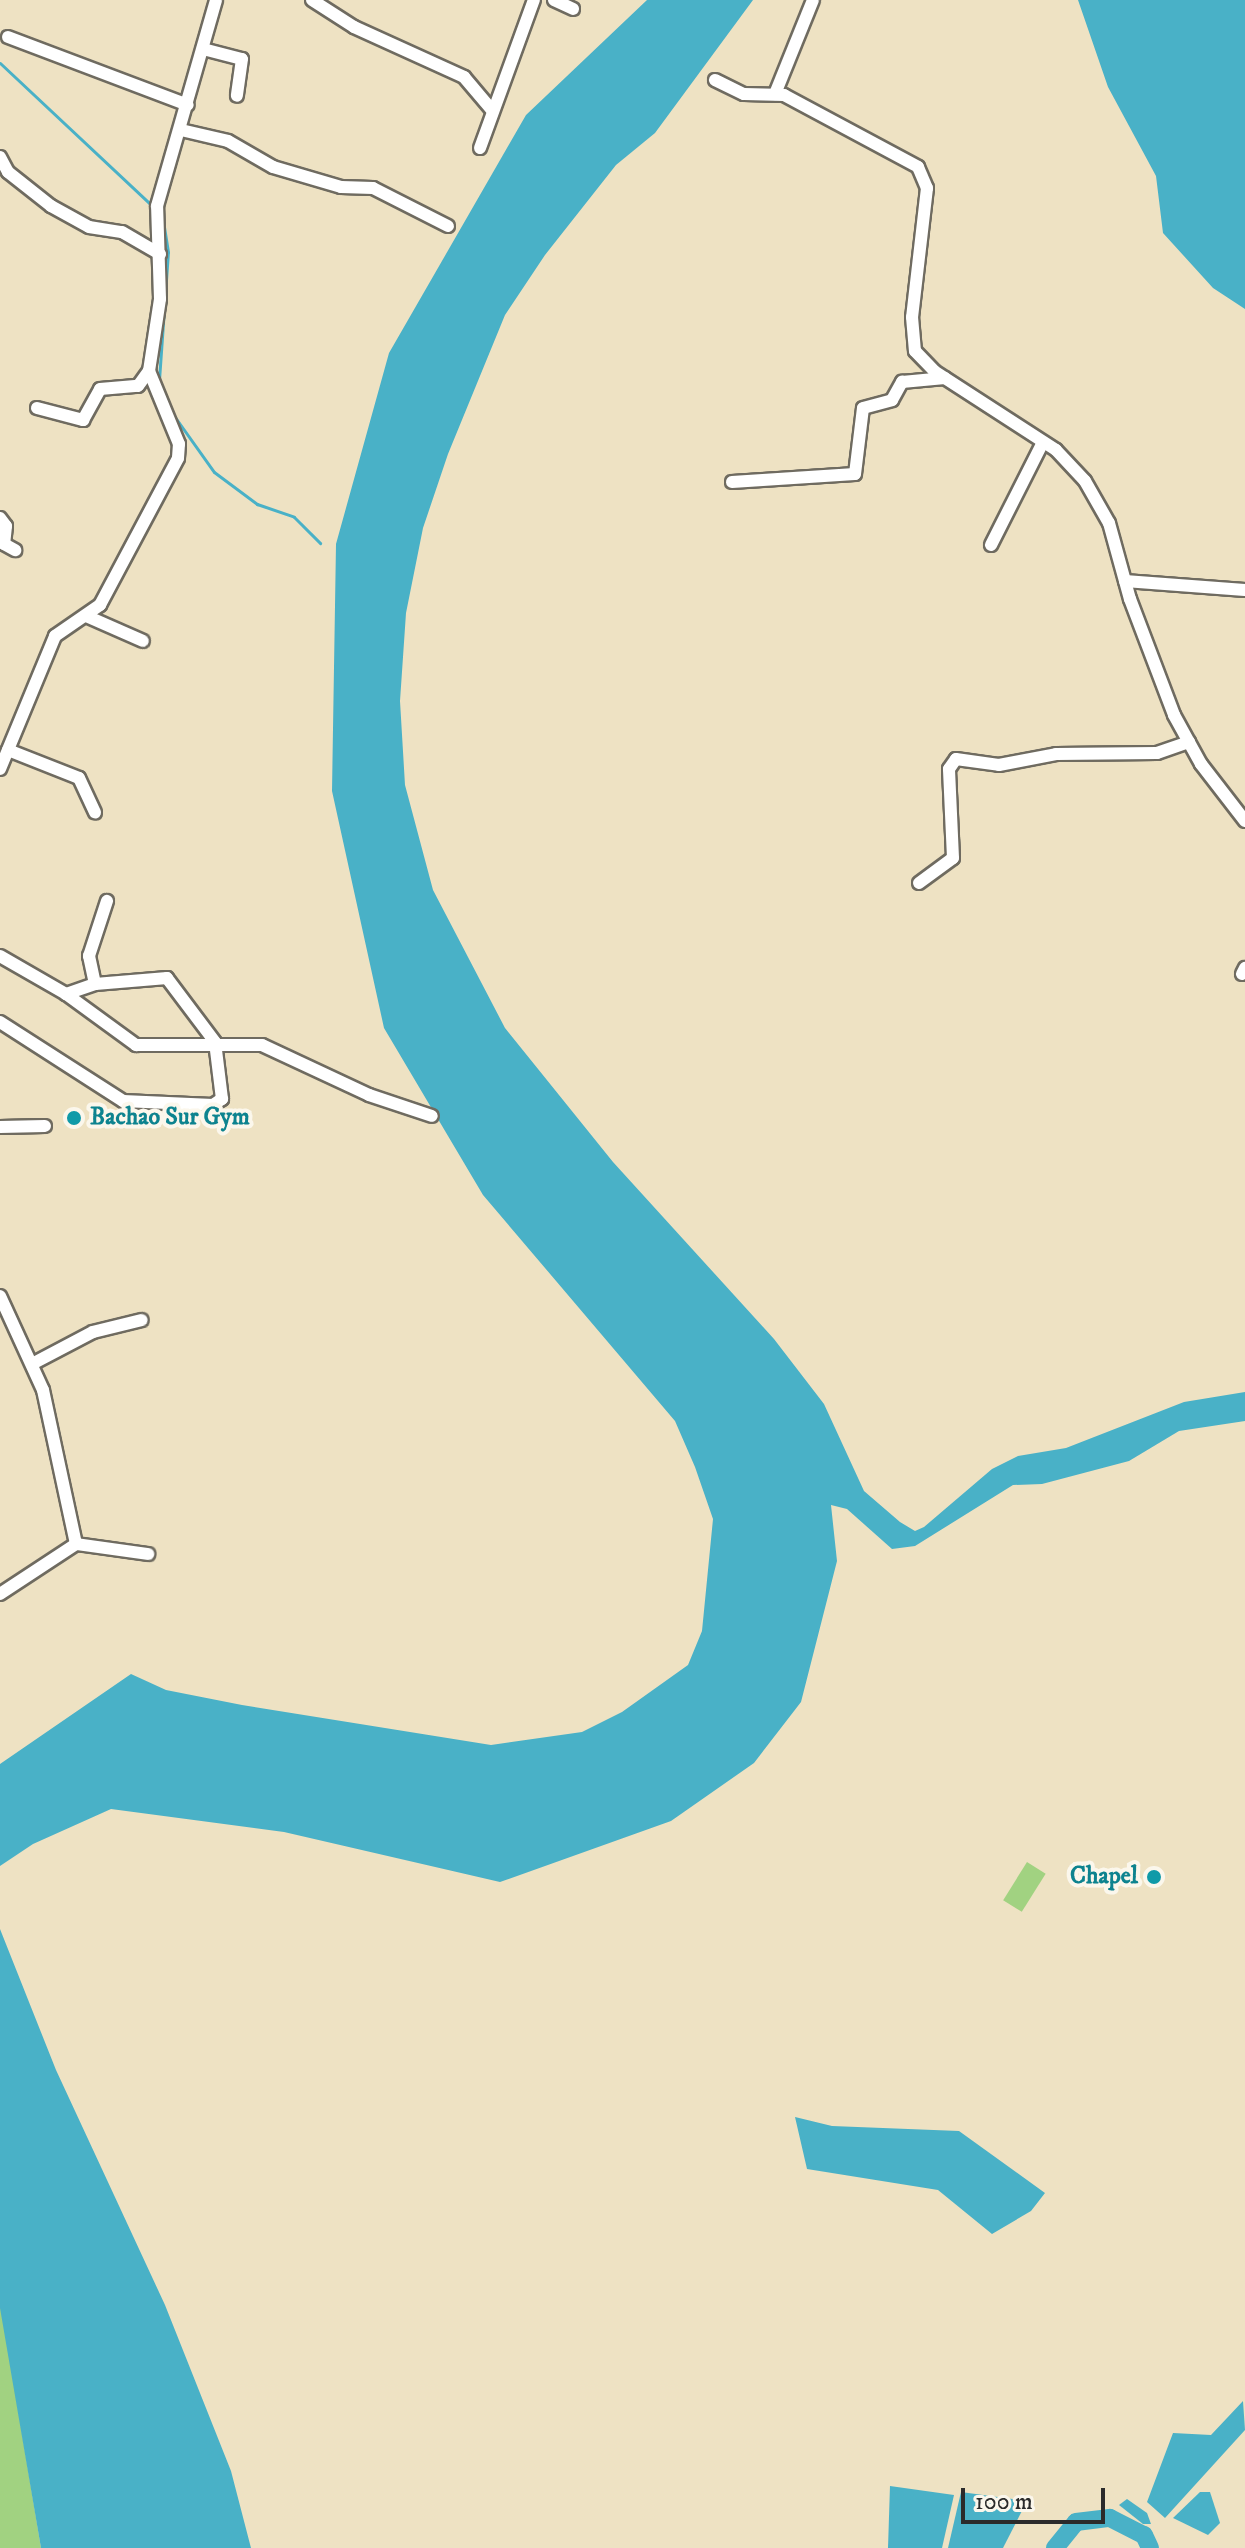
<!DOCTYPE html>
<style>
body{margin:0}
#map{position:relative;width:1245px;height:2548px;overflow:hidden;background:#eee2c3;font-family:"IM FELL DW Pica",serif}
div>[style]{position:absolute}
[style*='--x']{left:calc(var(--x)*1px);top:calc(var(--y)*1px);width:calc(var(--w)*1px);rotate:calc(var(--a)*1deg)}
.green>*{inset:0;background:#a1d281;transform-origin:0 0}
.water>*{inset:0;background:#49b1c7}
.stream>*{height:3px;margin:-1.5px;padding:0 1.5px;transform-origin:1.5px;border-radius:1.5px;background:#49b1c7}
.river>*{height:18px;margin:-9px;padding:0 9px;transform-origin:9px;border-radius:9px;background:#49b1c7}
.roads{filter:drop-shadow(2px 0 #6f6b60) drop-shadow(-2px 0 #6f6b60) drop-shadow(0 2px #6f6b60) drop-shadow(0 -2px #6f6b60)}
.minor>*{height:12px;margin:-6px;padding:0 6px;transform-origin:6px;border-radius:6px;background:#fff}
.dots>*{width:22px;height:22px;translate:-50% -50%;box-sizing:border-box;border:4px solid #fbf7ec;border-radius:50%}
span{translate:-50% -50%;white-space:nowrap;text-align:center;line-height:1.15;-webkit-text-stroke:8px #fbf7ec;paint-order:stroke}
.culture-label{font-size:24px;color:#0d838f;font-weight:700}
.left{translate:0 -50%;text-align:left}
.right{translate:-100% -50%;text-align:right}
.scale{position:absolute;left:961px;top:2488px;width:144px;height:36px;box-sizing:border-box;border:4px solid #2b2b2b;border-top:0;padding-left:10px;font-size:24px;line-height:28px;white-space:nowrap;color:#2b2b2b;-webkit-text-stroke:6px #fbf7ec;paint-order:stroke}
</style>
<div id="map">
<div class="green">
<i style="left:1027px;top:1862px;width:22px;height:45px;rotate:32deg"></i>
<i style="clip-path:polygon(0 2307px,1px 2307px,41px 2548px,0 2548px)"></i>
</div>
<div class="water">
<i style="clip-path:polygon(647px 0,753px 0,655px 133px,616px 165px,545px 255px,505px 315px,448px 454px,423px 528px,406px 613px,400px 701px,405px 785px,433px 890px,505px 1028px,613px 1162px,774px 1339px,824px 1404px,864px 1491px,900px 1522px,915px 1531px,924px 1527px,992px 1469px,1018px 1456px,1066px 1448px,1184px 1402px,1245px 1392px,1245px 1421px,1179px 1431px,1129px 1461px,1042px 1484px,1013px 1485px,915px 1546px,892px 1549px,847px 1509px,831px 1505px,837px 1561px,801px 1702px,754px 1763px,671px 1821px,500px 1882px,284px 1832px,111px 1809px,33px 1844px,0 1866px,0 1764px,131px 1674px,166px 1690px,242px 1705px,491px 1745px,582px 1732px,622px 1712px,688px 1665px,702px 1631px,713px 1519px,695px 1467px,675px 1421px,483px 1195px,384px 1028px,332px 791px,336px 544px,389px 353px,526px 115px)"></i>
<i style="clip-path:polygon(1078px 0,1245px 0,1245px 309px,1213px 288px,1163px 233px,1156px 176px,1108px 87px)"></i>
<i style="clip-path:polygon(0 1929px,56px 2070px,165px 2305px,231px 2471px,251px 2548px,41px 2548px,0 2308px)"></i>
<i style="clip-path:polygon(795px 2117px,832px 2126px,959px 2131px,1045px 2193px,1031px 2211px,992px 2234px,938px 2190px,807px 2169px)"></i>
<i style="clip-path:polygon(1243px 2401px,1245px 2430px,1165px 2518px,1147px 2502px,1173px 2433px,1211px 2435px)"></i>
<i style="clip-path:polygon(890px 2486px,954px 2495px,942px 2548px,888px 2548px)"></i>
<i style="clip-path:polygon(961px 2492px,1027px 2501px,1003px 2548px,948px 2548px)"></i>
<i style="clip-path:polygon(1200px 2492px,1210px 2492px,1220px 2523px,1208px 2535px,1173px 2518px)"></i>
<i style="clip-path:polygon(1127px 2499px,1147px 2513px,1151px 2524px,1143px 2524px,1119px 2505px)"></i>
</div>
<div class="stream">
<i style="--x:0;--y:63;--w:207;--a:43.2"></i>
<i style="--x:159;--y:380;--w:128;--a:-86"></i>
<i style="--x:168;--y:252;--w:30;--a:-99"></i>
<i style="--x:172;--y:413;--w:72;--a:54.6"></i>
<i style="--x:214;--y:472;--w:54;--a:36.7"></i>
<i style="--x:257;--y:504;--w:39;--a:19"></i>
<i style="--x:294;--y:517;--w:37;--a:45"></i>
</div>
<div class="river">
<i style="--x:1055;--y:2548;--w:33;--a:-51"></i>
<i style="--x:1076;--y:2522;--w:34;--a:-7"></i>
<i style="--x:1110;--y:2518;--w:38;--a:27"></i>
<i style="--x:1144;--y:2535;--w:14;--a:65"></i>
</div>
<div class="roads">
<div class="minor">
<i style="--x:312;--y:0;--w:50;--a:32.7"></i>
<i style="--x:354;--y:27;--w:121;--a:24.4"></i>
<i style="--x:464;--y:77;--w:43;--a:49.7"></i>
<i style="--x:554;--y:0;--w:21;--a:25"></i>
<i style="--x:8;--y:37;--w:192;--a:20.7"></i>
<i style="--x:203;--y:49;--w:40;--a:14.4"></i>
<i style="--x:242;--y:59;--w:37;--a:98"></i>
<i style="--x:715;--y:80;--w:32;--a:26"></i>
<i style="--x:744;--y:94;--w:40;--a:1.4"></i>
<i style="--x:784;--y:95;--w:152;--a:28.2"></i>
<i style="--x:918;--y:167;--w:23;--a:67"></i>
<i style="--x:927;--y:188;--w:130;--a:96.6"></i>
<i style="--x:912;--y:317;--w:34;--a:85"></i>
<i style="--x:915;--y:351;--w:28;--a:46"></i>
<i style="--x:934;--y:371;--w:145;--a:32.9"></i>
<i style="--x:1056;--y:450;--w:42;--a:46.9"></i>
<i style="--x:1085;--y:481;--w:48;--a:60.3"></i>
<i style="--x:1109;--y:523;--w:79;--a:74.6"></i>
<i style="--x:1130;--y:599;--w:124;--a:69.2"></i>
<i style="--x:1174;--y:715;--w:56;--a:61.1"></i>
<i style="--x:1201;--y:764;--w:72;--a:52.3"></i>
<i style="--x:775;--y:94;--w:101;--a:-68"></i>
<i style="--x:181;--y:130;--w:48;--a:13.2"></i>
<i style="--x:228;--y:141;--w:52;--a:30"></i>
<i style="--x:273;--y:167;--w:71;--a:16.4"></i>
<i style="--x:341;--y:187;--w:32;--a:2"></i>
<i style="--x:373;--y:188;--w:84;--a:26.9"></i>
<i style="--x:480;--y:148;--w:158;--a:-70"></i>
<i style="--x:0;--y:157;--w:17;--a:62"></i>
<i style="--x:8;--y:172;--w:55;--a:38.3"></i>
<i style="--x:51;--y:206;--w:43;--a:28.9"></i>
<i style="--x:89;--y:227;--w:33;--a:9"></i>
<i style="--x:122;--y:232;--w:44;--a:30.1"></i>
<i style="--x:37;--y:408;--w:48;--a:14.6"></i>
<i style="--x:83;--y:420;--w:35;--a:-61"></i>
<i style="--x:100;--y:389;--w:38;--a:-5"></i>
<i style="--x:138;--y:386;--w:19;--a:-54"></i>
<i style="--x:732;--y:482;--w:123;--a:-3.7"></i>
<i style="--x:855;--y:474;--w:66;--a:-83.1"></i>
<i style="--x:863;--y:408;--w:30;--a:-15"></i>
<i style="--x:892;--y:400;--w:21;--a:-61"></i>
<i style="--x:902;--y:382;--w:43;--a:-5.3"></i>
<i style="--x:0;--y:518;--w:10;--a:53"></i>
<i style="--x:6;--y:526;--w:18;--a:96"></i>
<i style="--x:4;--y:544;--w:13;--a:29"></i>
<i style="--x:991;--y:545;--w:115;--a:-63.2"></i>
<i style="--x:1125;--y:581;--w:120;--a:4.3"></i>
<i style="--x:86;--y:616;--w:62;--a:23.7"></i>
<i style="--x:8;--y:750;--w:76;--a:21.5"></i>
<i style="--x:79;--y:778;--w:38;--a:65"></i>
<i style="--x:0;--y:769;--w:144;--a:-67.5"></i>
<i style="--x:55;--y:636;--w:55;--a:-34.6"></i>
<i style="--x:100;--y:605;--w:166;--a:-62"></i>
<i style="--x:178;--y:458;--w:14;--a:-86"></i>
<i style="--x:179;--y:444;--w:79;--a:-112.3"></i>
<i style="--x:149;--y:371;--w:73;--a:-81.3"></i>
<i style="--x:160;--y:299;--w:93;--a:-91.8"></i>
<i style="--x:157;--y:206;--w:214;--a:-74"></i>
<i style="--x:919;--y:883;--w:42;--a:-36.3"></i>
<i style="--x:953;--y:858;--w:89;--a:-92.6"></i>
<i style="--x:949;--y:769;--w:12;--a:-55"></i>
<i style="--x:956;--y:759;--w:43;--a:7.9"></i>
<i style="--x:999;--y:765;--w:58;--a:-10.9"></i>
<i style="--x:1056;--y:754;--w:101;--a:-0.6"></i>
<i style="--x:1157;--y:753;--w:34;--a:-19"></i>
<i style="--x:0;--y:956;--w:76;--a:29.9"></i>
<i style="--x:66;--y:994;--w:87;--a:36.1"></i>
<i style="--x:136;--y:1045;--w:126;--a:0"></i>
<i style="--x:262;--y:1045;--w:118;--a:25"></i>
<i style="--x:369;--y:1095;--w:66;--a:18.4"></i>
<i style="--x:1242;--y:974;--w:7;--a:-63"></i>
<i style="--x:95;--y:984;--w:29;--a:-102"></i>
<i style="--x:89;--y:956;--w:58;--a:-71.9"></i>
<i style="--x:0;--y:1022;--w:146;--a:32.7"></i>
<i style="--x:123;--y:1101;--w:90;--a:2.5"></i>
<i style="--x:213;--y:1105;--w:11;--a:-34"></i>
<i style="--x:222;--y:1099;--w:57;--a:-97"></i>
<i style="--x:215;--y:1042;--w:80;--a:-126.9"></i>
<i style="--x:167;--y:978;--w:72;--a:175.2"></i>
<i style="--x:95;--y:984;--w:31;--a:161"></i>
<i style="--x:0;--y:1127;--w:45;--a:-1.3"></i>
<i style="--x:0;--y:1296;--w:103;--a:65.4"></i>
<i style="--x:43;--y:1390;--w:157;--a:77.9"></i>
<i style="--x:76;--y:1544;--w:91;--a:146.7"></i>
<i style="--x:32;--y:1364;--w:69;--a:-27.7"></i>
<i style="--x:93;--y:1332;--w:50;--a:-13.8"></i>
<i style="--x:76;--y:1544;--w:73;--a:7.9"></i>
</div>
</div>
<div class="dots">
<i style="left:74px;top:1118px;background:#0f9aa8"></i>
<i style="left:1154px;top:1877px;background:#0f9aa8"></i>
</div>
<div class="culture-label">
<span class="left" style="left:90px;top:1118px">Bachao Sur Gym</span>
<span class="right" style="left:1138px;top:1877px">Chapel</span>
</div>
<div class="scale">100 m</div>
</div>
